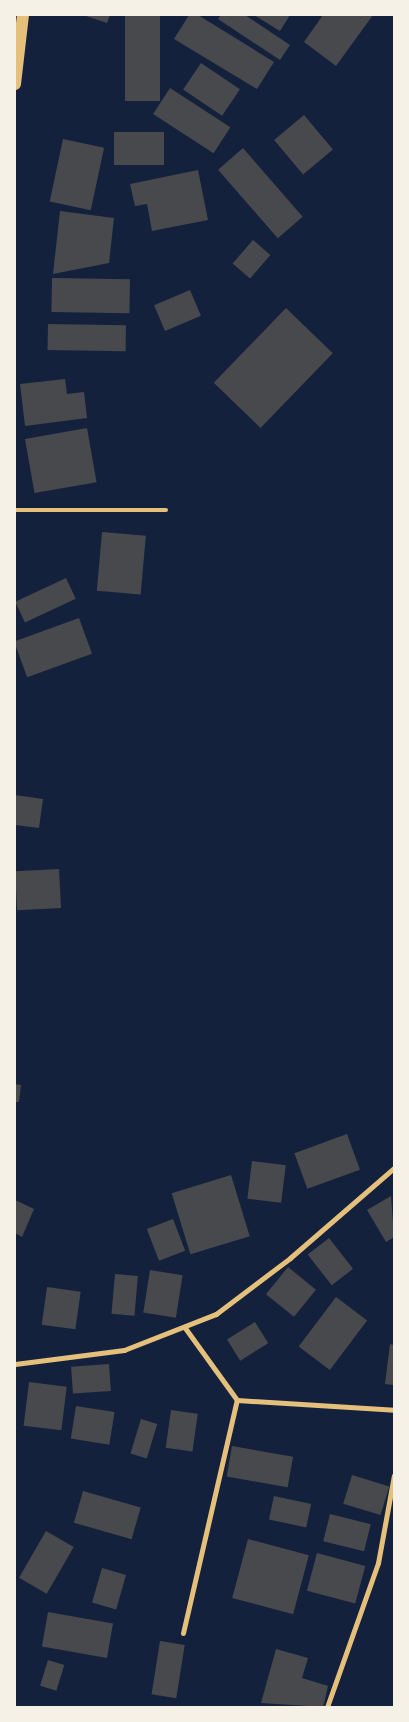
<!DOCTYPE html>
<style>
body{margin:0}
#map{position:relative;width:409px;height:1722px;overflow:hidden;background:#14213d;font-family:"Asap Condensed",sans-serif}
div>[style]{position:absolute}
[style*='--x']{left:calc(var(--x)*1px);top:calc(var(--y)*1px);width:calc(var(--w)*1px);rotate:calc(var(--a)*1deg)}
.building>*{inset:0;background:#48494c;transform-origin:0 0}
.service>*{height:4px;margin:-2px;padding:0 2px;transform-origin:2px;border-radius:2px;background:#e5c07b}
.minor>*{height:5px;margin:-2.5px;padding:0 2.5px;transform-origin:2.5px;border-radius:2.5px;background:#e5c07b}
.primary>*{height:12px;margin:-6px;padding:0 6px;transform-origin:6px;border-radius:6px;background:#e5c07b}
span{translate:-50% -50%;white-space:nowrap;text-align:center;line-height:1.15;-webkit-text-stroke:4px #f6f1e7;paint-order:stroke}
.frame{position:absolute;inset:0;border:16px solid #f6f1e7;pointer-events:none}
</style>
<div id="map">
<div class="building">
<i style="clip-path:polygon(83px 15px,110px 15px,107px 23px)"></i>
<i style="left:125px;top:15px;width:35px;height:86px"></i>
<i style="clip-path:polygon(189px 15px,198px 15px,274px 62px,257px 89px,174px 39px)"></i>
<i style="clip-path:polygon(221px 15px,245px 15px,290px 45px,280px 60px,218px 19px)"></i>
<i style="clip-path:polygon(254px 15px,290px 15px,280px 31px)"></i>
<i style="clip-path:polygon(323px 15px,373px 15px,336px 66px,304px 42px)"></i>
<i style="left:201px;top:63px;width:47px;height:32px;rotate:34deg"></i>
<i style="left:170px;top:88px;width:72px;height:31px;rotate:33deg"></i>
<i style="left:304px;top:115px;width:45px;height:39px;rotate:50deg"></i>
<i style="left:114px;top:132px;width:50px;height:33px"></i>
<i style="left:63px;top:139px;width:42px;height:64px;rotate:12deg"></i>
<i style="left:243px;top:148px;width:91px;height:33px;rotate:49deg"></i>
<i style="clip-path:polygon(198px 170px,208px 220px,152px 231px,147px 204px,135px 206px,130px 184px)"></i>
<i style="clip-path:polygon(60px 211px,114px 218px,109px 263px,53px 274px)"></i>
<i style="left:253px;top:240px;width:23px;height:31px;rotate:41deg"></i>
<i style="left:52px;top:278px;width:78px;height:34px;rotate:1deg"></i>
<i style="left:190px;top:290px;width:28px;height:39px;rotate:67deg"></i>
<i style="left:286px;top:308px;width:65px;height:104px;rotate:44deg"></i>
<i style="left:48px;top:324px;width:78px;height:26px;rotate:1deg"></i>
<i style="clip-path:polygon(65px 379px,67px 394px,84px 392px,87px 418px,25px 426px,20px 384px)"></i>
<i style="left:87px;top:428px;width:55px;height:63px;rotate:80deg"></i>
<i style="left:102px;top:532px;width:44px;height:59px;rotate:5deg"></i>
<i style="left:66px;top:578px;width:23px;height:56px;rotate:65deg"></i>
<i style="left:79px;top:618px;width:38px;height:69px;rotate:70deg"></i>
<i style="clip-path:polygon(15px 795px,43px 799px,39px 828px,15px 825px)"></i>
<i style="left:59px;top:869px;width:39px;height:44px;rotate:87deg"></i>
<i style="clip-path:polygon(15px 1084px,21px 1085px,19px 1102px,15px 1102px)"></i>
<i style="left:347px;top:1134px;width:38px;height:56px;rotate:70deg"></i>
<i style="left:252px;top:1161px;width:34px;height:38px;rotate:7deg"></i>
<i style="left:231px;top:1175px;width:64px;height:62px;rotate:73deg"></i>
<i style="clip-path:polygon(391px 1196px,394px 1237px,386px 1242px,367px 1210px)"></i>
<i style="clip-path:polygon(15px 1200px,34px 1209px,22px 1237px,15px 1233px)"></i>
<i style="left:173px;top:1219px;width:34px;height:28px;rotate:69deg"></i>
<i style="left:329px;top:1238px;width:39px;height:27px;rotate:52deg"></i>
<i style="left:288px;top:1267px;width:36px;height:35px;rotate:39deg"></i>
<i style="left:150px;top:1270px;width:33px;height:43px;rotate:9deg"></i>
<i style="left:115px;top:1274px;width:23px;height:40px;rotate:5deg"></i>
<i style="left:47px;top:1287px;width:34px;height:38px;rotate:8deg"></i>
<i style="left:336px;top:1297px;width:39px;height:62px;rotate:37deg"></i>
<i style="left:255px;top:1322px;width:25px;height:33px;rotate:58deg"></i>
<i style="clip-path:polygon(390px 1344px,394px 1345px,394px 1385px,385px 1384px)"></i>
<i style="left:109px;top:1364px;width:27px;height:38px;rotate:86deg"></i>
<i style="left:29px;top:1382px;width:38px;height:44px;rotate:7deg"></i>
<i style="left:76px;top:1406px;width:39px;height:33px;rotate:9deg"></i>
<i style="left:171px;top:1410px;width:27px;height:38px;rotate:8deg"></i>
<i style="left:141px;top:1419px;width:17px;height:36px;rotate:17deg"></i>
<i style="left:232px;top:1446px;width:62px;height:31px;rotate:10deg"></i>
<i style="left:352px;top:1475px;width:39px;height:30px;rotate:17deg"></i>
<i style="left:83px;top:1491px;width:60px;height:33px;rotate:16deg"></i>
<i style="left:274px;top:1496px;width:38px;height:24px;rotate:12deg"></i>
<i style="left:330px;top:1514px;width:42px;height:28px;rotate:14deg"></i>
<i style="left:46px;top:1531px;width:32px;height:54px;rotate:30deg"></i>
<i style="left:248px;top:1539px;width:63px;height:61px;rotate:15deg"></i>
<i style="left:317px;top:1553px;width:50px;height:39px;rotate:15deg"></i>
<i style="left:102px;top:1568px;width:25px;height:36px;rotate:16deg"></i>
<i style="left:48px;top:1612px;width:66px;height:35px;rotate:10deg"></i>
<i style="left:160px;top:1641px;width:25px;height:54px;rotate:9deg"></i>
<i style="clip-path:polygon(276px 1649px,308px 1658px,302px 1678px,328px 1686px,323px 1707px,261px 1703px)"></i>
<i style="left:48px;top:1660px;width:17px;height:27px;rotate:17deg"></i>
</div>
<div class="service">
<i style="--x:15;--y:510;--w:151;--a:0"></i>
</div>
<div class="minor">
<i style="--x:15;--y:1364;--w:110;--a:-7.3"></i>
<i style="--x:124;--y:1350;--w:99;--a:-21.4"></i>
<i style="--x:216;--y:1314;--w:93;--a:-37.1"></i>
<i style="--x:290;--y:1258;--w:138;--a:-40.9"></i>
<i style="--x:237;--y:1400;--w:157;--a:3.6"></i>
<i style="--x:183;--y:1633;--w:239;--a:-77"></i>
<i style="--x:237;--y:1400;--w:89;--a:-125.8"></i>
<i style="--x:327;--y:1707;--w:153;--a:-70.5"></i>
<i style="--x:378;--y:1563;--w:89;--a:-79.7"></i>
</div>
<div class="primary">
<i style="--x:15;--y:84;--w:69;--a:-83.4"></i>
</div>
<div class="frame"></div>
</div>
